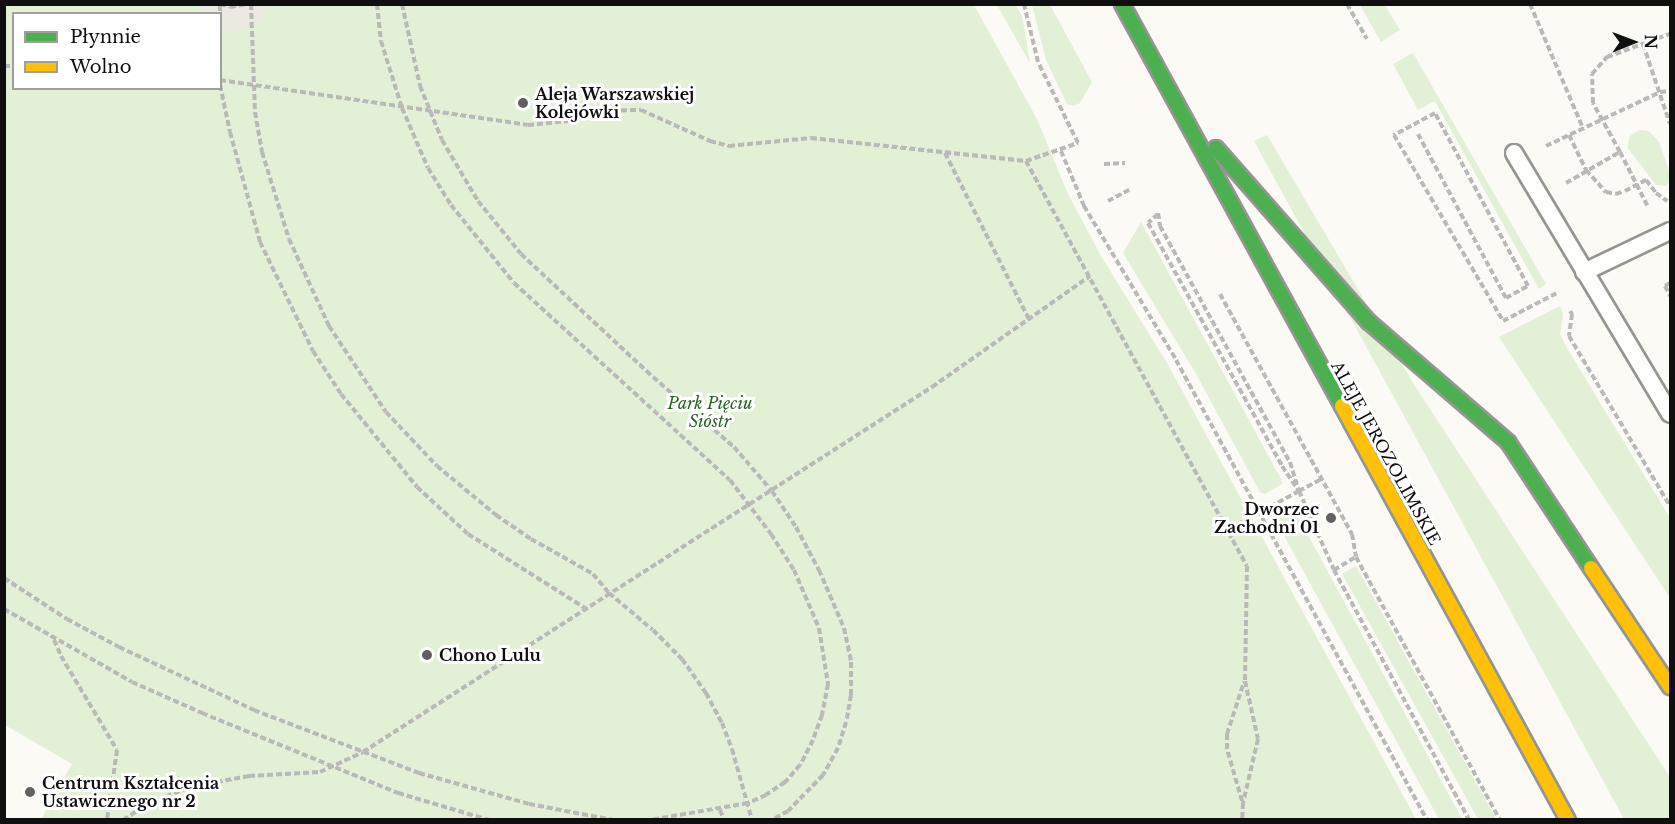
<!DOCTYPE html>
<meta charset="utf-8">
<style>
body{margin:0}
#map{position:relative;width:1675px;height:824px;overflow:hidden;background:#fbfaf4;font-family:"Libre Baskerville",serif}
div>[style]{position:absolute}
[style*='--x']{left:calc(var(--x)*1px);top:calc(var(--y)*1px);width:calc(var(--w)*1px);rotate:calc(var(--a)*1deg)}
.green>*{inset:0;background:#e2f0d5;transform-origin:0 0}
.plaza>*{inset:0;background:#ebe9e0}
.path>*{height:4px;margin-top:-2px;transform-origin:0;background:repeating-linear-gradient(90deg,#b9b9b8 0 6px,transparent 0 9px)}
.roads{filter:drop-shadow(2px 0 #959592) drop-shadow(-2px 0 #959592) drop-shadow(0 2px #959592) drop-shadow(0 -2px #959592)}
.lane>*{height:16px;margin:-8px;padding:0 8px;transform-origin:8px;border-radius:8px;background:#fefefd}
.fast>*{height:14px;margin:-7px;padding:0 7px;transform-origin:7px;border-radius:7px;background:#4caf50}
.slow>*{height:14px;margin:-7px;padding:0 7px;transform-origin:7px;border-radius:7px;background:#ffc107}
.dots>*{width:16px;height:16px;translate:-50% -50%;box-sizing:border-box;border:3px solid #fff;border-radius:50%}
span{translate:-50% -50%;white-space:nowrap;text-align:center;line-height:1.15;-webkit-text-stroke:6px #fff;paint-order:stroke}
.poi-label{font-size:16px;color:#0f0f0f;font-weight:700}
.left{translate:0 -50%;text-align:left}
.right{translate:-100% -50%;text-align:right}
.park-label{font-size:16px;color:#276422;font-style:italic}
.street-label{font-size:16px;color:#0f0f0f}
.frame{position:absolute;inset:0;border:6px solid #0f0f0f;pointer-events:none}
.legend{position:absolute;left:12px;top:12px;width:210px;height:78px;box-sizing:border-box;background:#fff;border:2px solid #9f9f9f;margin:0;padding:8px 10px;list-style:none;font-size:18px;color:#0f0f0f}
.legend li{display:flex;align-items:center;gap:12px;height:30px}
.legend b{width:30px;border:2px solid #9f9f9f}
.north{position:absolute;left:1603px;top:12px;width:60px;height:60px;-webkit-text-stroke:4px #fff;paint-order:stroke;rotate:89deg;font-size:16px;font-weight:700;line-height:24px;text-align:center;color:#0f0f0f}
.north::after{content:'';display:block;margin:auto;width:21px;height:27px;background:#0f0f0f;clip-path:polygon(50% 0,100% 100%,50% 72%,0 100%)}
</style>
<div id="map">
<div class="green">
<i style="clip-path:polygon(evenodd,5px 5px,974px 5px,1037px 119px,1068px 194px,1101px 256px,1167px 363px,1416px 819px,41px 819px,72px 764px,5px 725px,5px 5px,14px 14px,220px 14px,220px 88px,14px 88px,14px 14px)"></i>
<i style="clip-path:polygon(997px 5px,1016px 5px,1022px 16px,1030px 63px)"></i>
<i style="clip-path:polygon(1032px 5px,1050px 5px,1092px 82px,1080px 103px,1074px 106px,1067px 104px,1046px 60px)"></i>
<i style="clip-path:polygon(1360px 5px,1385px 5px,1400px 30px,1381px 42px)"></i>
<i style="clip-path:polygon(1413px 53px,1546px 284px,1539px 289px,1435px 101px,1418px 110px,1393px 64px)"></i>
<i style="clip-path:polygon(1639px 130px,1649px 131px,1659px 142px,1670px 174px,1670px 181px,1666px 186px,1656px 185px,1627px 147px,1630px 136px)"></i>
<i style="clip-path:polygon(1267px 135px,1415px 386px,1670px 777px,1670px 819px,1624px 819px,1254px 141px)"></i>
<i style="clip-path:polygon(1141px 222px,1281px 479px,1282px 484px,1265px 494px,1260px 492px,1196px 374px,1123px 253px)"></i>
<i style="clip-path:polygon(1560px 306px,1563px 314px,1560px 334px,1567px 348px,1670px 518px,1670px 598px,1499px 337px)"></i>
<i style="clip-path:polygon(1291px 510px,1295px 511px,1462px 819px,1439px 819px,1277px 523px,1276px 517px)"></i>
<i style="left:1356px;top:566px;width:288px;height:16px;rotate:61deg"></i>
</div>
<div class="plaza">
<i style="clip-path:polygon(199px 5px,271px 5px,255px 25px,232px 32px,221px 28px,220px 14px,204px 13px)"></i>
</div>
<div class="path">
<i style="--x:220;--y:4;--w:10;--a:17"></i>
<i style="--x:230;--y:7;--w:17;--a:-10"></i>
<i style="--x:251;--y:4;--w:108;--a:87.9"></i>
<i style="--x:255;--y:112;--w:41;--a:80.1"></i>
<i style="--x:262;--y:152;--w:91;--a:72.8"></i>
<i style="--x:289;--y:239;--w:96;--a:65.3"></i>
<i style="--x:329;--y:326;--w:103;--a:56.5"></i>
<i style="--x:386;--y:412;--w:74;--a:46.6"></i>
<i style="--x:437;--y:466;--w:77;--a:39.7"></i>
<i style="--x:496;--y:515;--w:42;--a:34.4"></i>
<i style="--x:531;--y:539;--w:71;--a:29.4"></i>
<i style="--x:593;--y:574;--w:25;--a:50"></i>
<i style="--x:609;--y:593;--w:57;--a:40.1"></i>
<i style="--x:653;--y:630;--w:41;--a:45"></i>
<i style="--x:682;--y:659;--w:42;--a:54.8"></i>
<i style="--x:706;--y:693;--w:34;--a:62"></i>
<i style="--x:722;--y:723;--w:28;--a:69"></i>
<i style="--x:732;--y:749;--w:74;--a:74.3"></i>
<i style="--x:377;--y:4;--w:37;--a:84"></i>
<i style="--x:381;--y:41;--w:70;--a:72.6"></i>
<i style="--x:402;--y:108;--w:65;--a:66.6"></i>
<i style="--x:428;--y:168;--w:44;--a:58.1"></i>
<i style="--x:451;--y:205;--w:100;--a:51.1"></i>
<i style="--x:514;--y:283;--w:292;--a:42.4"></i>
<i style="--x:730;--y:480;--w:68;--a:52.8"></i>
<i style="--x:771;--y:534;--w:43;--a:57.4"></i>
<i style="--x:794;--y:570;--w:63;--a:66.7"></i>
<i style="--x:819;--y:628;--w:57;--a:80.9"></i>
<i style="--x:828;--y:684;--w:32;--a:101"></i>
<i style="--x:822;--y:715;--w:27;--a:110"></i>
<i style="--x:813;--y:740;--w:28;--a:117"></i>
<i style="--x:800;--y:765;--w:23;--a:131"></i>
<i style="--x:785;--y:782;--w:23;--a:146"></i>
<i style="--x:766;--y:795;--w:20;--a:156"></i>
<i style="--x:748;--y:803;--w:99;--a:170.2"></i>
<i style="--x:402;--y:4;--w:84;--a:77.6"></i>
<i style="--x:420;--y:86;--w:58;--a:67.8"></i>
<i style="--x:442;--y:140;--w:71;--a:59.5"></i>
<i style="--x:478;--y:201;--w:68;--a:50.9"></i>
<i style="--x:521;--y:254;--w:180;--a:43"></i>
<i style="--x:653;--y:377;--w:107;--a:40.8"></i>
<i style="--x:734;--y:447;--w:58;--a:49.2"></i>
<i style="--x:772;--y:491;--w:43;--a:56.3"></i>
<i style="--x:796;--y:527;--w:49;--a:61.9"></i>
<i style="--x:819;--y:570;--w:63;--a:66.7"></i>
<i style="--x:844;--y:628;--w:35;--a:78"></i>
<i style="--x:851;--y:662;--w:33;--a:90"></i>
<i style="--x:851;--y:695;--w:27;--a:100"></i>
<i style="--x:846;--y:722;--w:27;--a:107"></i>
<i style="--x:838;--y:748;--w:31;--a:119"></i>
<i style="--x:823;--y:775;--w:50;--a:134.2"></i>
<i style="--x:788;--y:811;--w:18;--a:151"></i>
<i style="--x:1347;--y:4;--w:40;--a:60.3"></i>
<i style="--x:1530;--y:4;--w:135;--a:66.9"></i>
<i style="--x:220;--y:5;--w:48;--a:90"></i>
<i style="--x:1643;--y:44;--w:84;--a:71.4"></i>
<i style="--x:4;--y:66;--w:10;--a:0"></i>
<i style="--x:220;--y:80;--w:311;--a:8.3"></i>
<i style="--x:528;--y:125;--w:42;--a:-5.4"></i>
<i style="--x:570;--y:121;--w:34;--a:-17"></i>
<i style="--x:603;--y:111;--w:38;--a:-2"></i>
<i style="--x:641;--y:110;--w:76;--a:24.2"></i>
<i style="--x:710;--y:141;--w:20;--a:15"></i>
<i style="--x:729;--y:146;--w:82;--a:-5.6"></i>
<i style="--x:811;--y:138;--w:216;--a:6.1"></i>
<i style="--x:1026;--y:161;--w:55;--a:-19.1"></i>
<i style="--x:1078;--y:143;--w:90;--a:-116.3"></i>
<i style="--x:1038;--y:62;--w:60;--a:-103.6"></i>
<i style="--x:220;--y:85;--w:48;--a:78"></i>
<i style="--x:230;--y:132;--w:114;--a:74.7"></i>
<i style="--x:260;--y:242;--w:121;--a:64.1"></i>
<i style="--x:313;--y:351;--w:51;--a:56.9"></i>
<i style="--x:341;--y:394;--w:120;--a:50.7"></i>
<i style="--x:417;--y:487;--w:69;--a:42.7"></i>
<i style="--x:468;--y:534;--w:138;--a:32.3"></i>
<i style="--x:1418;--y:134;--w:186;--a:61.8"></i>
<i style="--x:1506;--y:298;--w:25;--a:-29"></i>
<i style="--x:1528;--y:286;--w:196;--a:-118.3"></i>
<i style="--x:1435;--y:113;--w:47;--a:151.8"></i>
<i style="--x:1394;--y:135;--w:216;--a:59.6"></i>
<i style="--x:1503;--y:321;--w:63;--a:-27.4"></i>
<i style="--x:1569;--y:135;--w:39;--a:64"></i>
<i style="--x:1586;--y:170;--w:30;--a:48"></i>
<i style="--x:1606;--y:192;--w:10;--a:11"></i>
<i style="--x:1616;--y:194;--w:9;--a:-18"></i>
<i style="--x:1625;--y:191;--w:24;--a:-28"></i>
<i style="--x:1646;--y:180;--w:16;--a:52"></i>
<i style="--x:1656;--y:193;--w:14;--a:36"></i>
<i style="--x:1546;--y:146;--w:126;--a:-25.3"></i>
<i style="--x:1660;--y:92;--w:10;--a:-6"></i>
<i style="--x:1061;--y:151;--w:60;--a:67.3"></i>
<i style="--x:1084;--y:206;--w:179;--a:59.1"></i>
<i style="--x:1176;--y:360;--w:524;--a:61.38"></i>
<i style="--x:1620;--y:152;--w:56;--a:-118.9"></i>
<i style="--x:1593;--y:103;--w:29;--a:-92"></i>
<i style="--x:1592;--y:74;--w:23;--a:-49"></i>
<i style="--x:1607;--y:57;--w:67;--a:-20.1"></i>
<i style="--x:945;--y:153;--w:186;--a:63.2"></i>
<i style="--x:1026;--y:161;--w:461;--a:61.4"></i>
<i style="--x:1247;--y:566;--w:115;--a:91"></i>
<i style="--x:1245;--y:681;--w:59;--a:77.4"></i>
<i style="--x:1258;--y:739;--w:66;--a:103.2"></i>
<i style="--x:1243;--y:803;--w:17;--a:93"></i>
<i style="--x:1104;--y:164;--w:21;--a:-3"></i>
<i style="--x:1566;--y:183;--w:62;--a:-29.9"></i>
<i style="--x:1620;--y:152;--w:62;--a:63"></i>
<i style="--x:1108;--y:201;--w:24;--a:-28"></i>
<i style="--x:1158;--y:213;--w:13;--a:81"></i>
<i style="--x:1160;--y:226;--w:269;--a:61.2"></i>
<i style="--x:1290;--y:462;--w:30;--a:73"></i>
<i style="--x:1299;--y:491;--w:86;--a:66.1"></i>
<i style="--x:1334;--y:570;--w:26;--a:-31"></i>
<i style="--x:1158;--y:214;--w:13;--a:138"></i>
<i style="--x:1148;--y:223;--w:277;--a:61.1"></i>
<i style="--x:1282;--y:466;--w:30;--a:56"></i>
<i style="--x:1299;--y:491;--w:81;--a:151.2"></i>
<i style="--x:1670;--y:283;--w:6;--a:149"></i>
<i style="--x:1665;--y:286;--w:11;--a:63"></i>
<i style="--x:1220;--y:294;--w:274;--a:61.2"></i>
<i style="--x:1352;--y:534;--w:23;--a:80"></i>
<i style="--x:1356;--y:557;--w:300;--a:61.3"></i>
<i style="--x:1570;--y:311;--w:4;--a:56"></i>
<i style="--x:1572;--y:314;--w:22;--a:98"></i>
<i style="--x:1569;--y:336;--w:198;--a:59.3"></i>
<i style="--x:1299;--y:491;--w:26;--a:-28"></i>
<i style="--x:1334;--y:570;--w:284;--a:61.6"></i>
<i style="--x:4;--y:578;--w:75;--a:33.1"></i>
<i style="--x:67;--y:619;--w:59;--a:28.3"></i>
<i style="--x:119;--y:647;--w:149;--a:25"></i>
<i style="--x:254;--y:710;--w:177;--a:20.9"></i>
<i style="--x:419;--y:773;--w:114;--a:15.7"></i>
<i style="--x:529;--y:804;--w:86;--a:10.7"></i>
<i style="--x:4;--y:609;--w:147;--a:29.7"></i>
<i style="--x:132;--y:682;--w:77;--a:23.9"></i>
<i style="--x:202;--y:713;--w:212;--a:22.2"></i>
<i style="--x:398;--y:793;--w:95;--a:16.5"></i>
<i style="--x:54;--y:640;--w:17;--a:66"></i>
<i style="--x:61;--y:656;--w:109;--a:59.2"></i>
<i style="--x:117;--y:750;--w:71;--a:98.1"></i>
<i style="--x:1242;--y:801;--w:54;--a:-106.1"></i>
<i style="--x:1227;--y:749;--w:15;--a:-90"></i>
<i style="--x:1227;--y:734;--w:55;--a:-71.9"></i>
<i style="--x:720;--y:810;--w:11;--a:68"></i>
<i style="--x:123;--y:820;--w:31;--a:-33"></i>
<i style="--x:149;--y:803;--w:44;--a:-21.3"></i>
<i style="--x:190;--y:787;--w:60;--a:-10.6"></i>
<i style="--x:249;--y:776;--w:71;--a:-3.2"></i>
<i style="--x:320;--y:772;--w:47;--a:-24.9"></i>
<i style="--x:363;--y:752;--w:676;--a:-32.68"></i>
<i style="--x:932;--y:387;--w:193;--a:-35.1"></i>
</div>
<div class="roads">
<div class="lane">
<i style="--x:1514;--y:153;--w:304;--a:59.1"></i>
<i style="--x:1584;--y:272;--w:95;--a:-25.5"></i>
</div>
<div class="fast">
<i style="--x:1122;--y:4;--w:458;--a:61.3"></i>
<i style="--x:1216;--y:148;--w:232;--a:48.7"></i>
<i style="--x:1369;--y:322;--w:184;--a:40.8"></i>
<i style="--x:1508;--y:442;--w:151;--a:56.6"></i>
</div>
<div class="slow">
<i style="--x:1342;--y:406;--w:472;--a:61.4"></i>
<i style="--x:1591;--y:568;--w:143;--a:56.4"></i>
</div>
</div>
<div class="dots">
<i style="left:523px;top:103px;background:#62615f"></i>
<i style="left:1331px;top:518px;background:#62615f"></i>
<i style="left:427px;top:655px;background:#62615f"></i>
<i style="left:30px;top:792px;background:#62615f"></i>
</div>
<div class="poi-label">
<span class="left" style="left:535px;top:103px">Aleja Warszawskiej<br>Kolejówki</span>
<span class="right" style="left:1319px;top:518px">Dworzec<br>Zachodni 01</span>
<span class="left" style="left:439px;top:655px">Chono Lulu</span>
<span class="left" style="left:42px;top:792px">Centrum Kształcenia<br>Ustawicznego nr 2</span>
</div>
<div class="park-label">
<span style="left:710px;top:412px">Park Pięciu<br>Sióstr</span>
</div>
<div class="street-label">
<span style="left:1386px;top:453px;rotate:61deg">ALEJE JEROZOLIMSKIE</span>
</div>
<div class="frame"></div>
<ul class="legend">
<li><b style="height:8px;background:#4caf50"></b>Płynnie</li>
<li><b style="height:8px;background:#ffc107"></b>Wolno</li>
</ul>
<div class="north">N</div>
</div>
